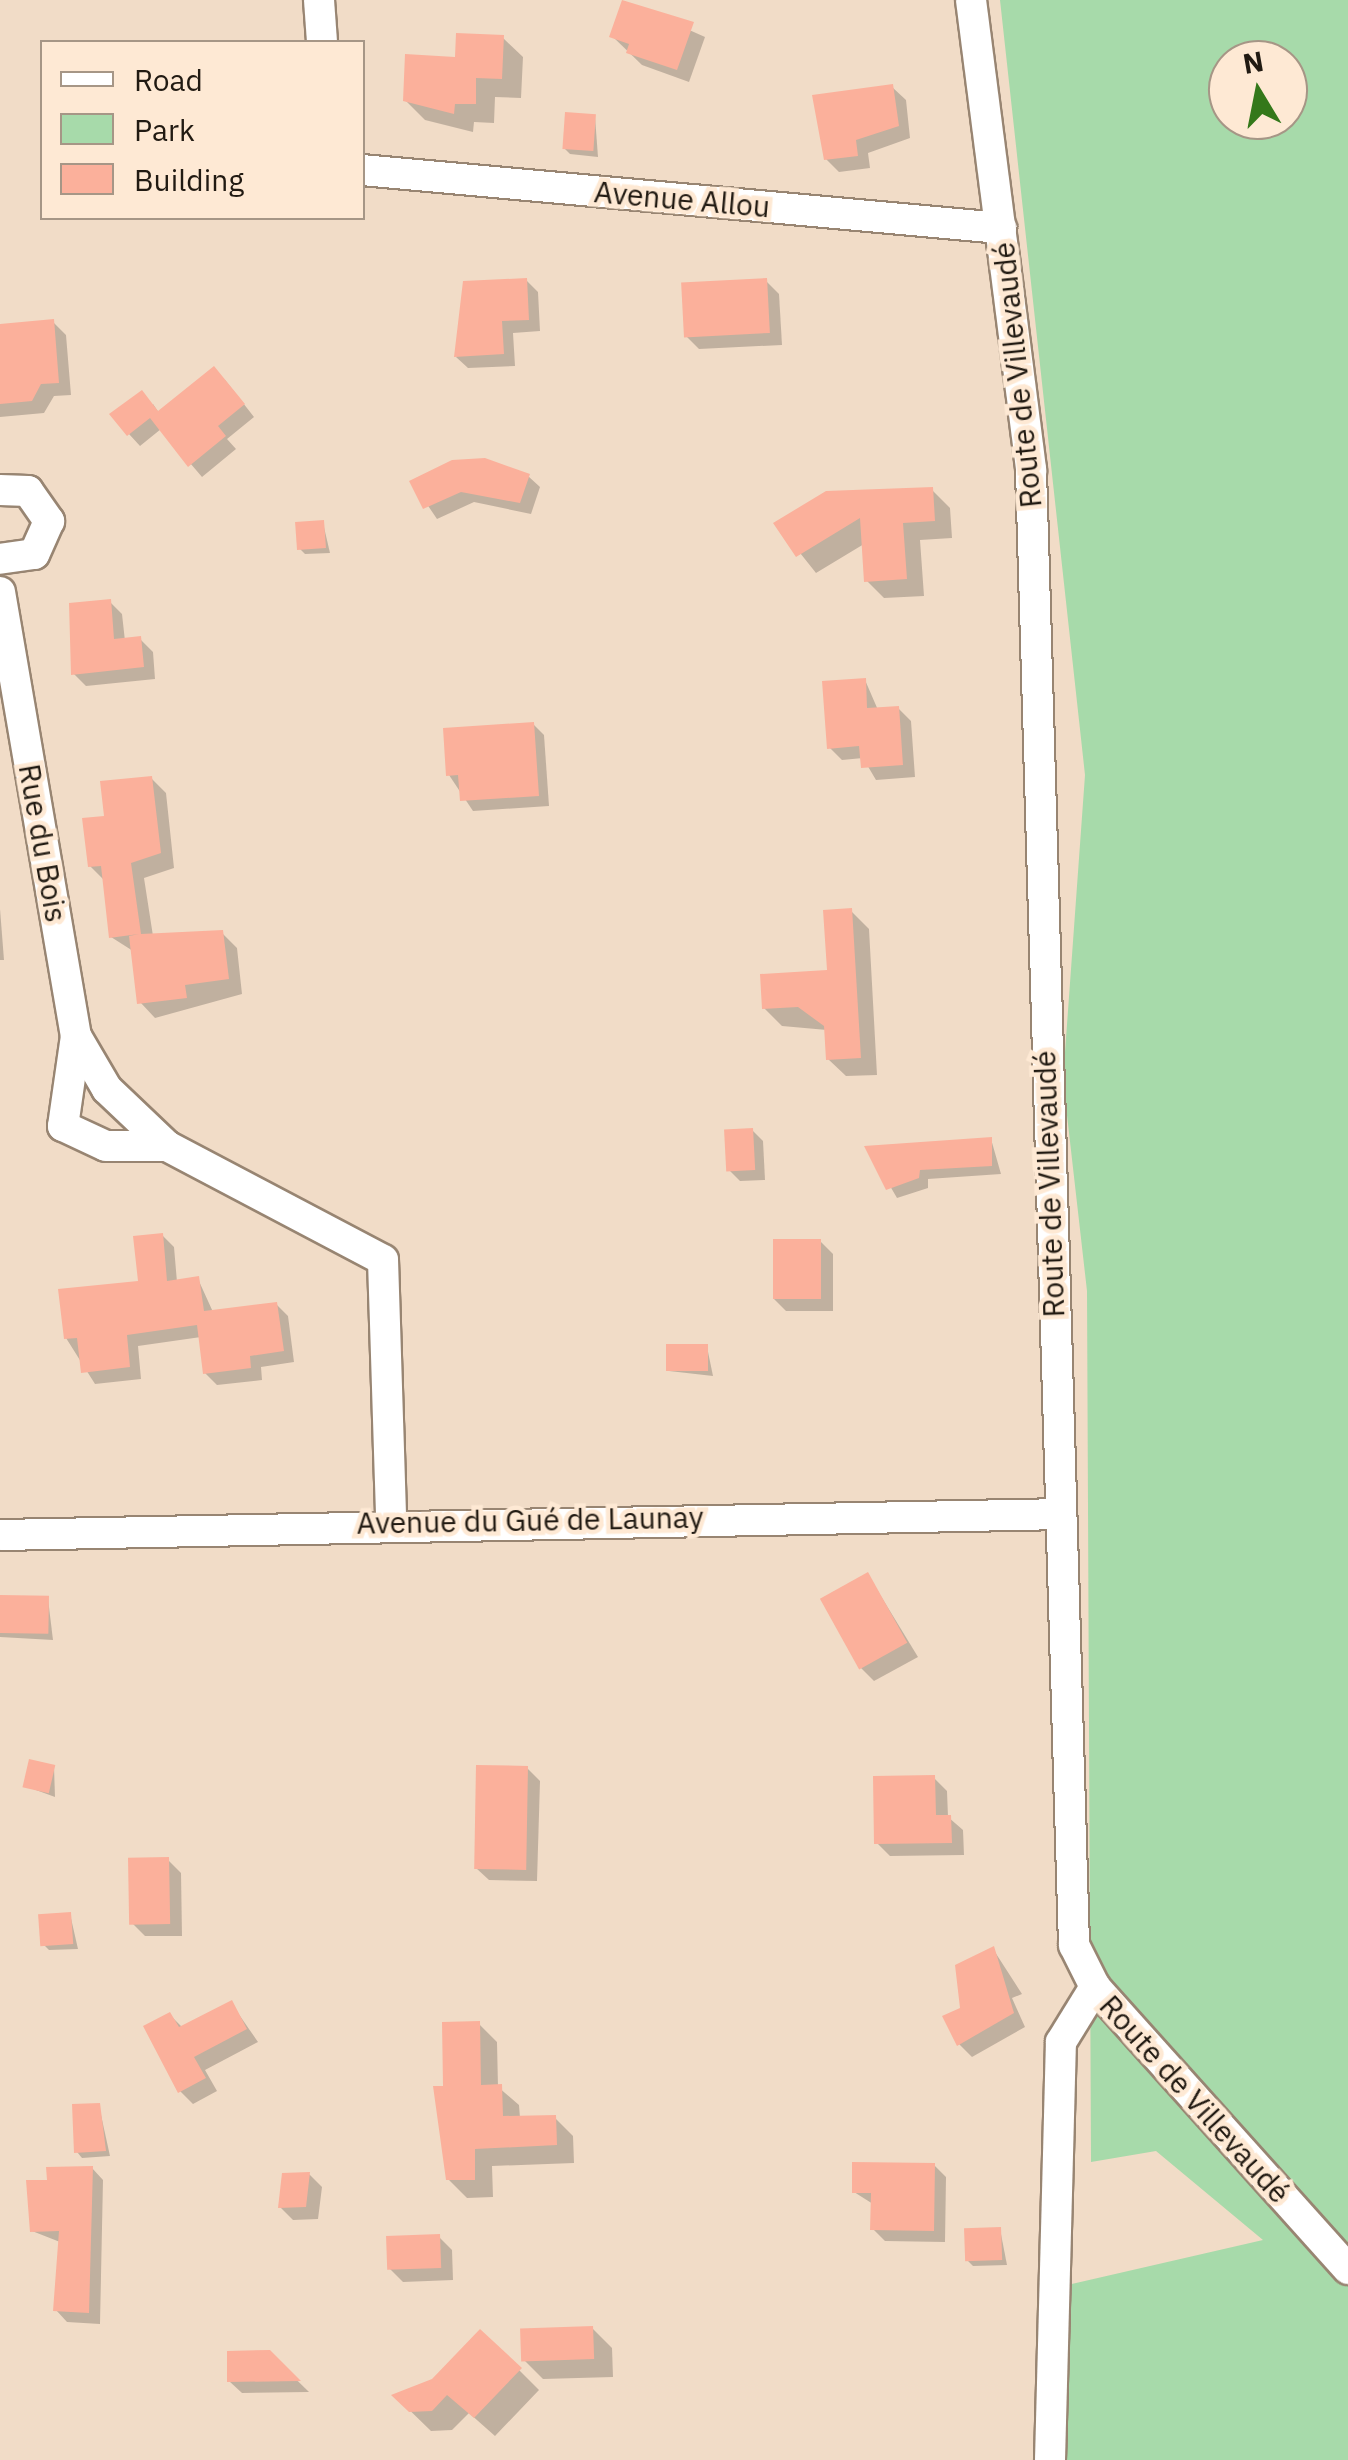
<!DOCTYPE html>
<meta charset="utf-8">
<style>
body{margin:0}
#map{position:relative;width:1348px;height:2460px;overflow:hidden;background:#f1dcc7;font-family:"IBM Plex Sans",sans-serif}
div>[style]{position:absolute}
[style*='--x']{left:calc(var(--x)*1px);top:calc(var(--y)*1px);width:calc(var(--w)*1px);rotate:calc(var(--a)*1deg)}
.green>*{inset:0;background:#a7daaa}
.shadow>*{inset:0;background:#0003}
.building>*{inset:0;background:#fbb09b;transform-origin:0 0}
.roads{filter:drop-shadow(2px 0 #988572) drop-shadow(-2px 0 #988572) drop-shadow(0 2px #988572) drop-shadow(0 -2px #988572)}
.street>*{height:30px;margin:-15px;padding:0 15px;transform-origin:15px;border-radius:15px;background:#fff}
span{translate:-50% -50%;white-space:nowrap;text-align:center;line-height:1.15;-webkit-text-stroke:9px #fee9d4;paint-order:stroke}
.street-label{font-size:30px;color:#211a12}
.legend{position:absolute;left:40px;top:40px;width:325px;height:180px;box-sizing:border-box;background:#fee9d4;border:2px solid #a69686;margin:0;padding:12px 18px;list-style:none;font-size:30px;color:#211a12}
.legend li{display:flex;align-items:center;gap:20px;height:50px}
.legend b{width:50px;border:2px solid #a69686}
.north{position:absolute;left:1208px;top:40px;width:100px;height:100px;box-sizing:border-box;background:#fee9d4;border:2px solid #a69686;border-radius:50%;rotate:350deg;font-size:28px;font-weight:700;line-height:40px;text-align:center;color:#211a12}
.north::after{content:'';display:block;margin:auto;width:35px;height:45px;background:#34781a;clip-path:polygon(50% 0,100% 100%,50% 72%,0 100%)}
</style>
<div id="map">
<div class="green">
<i style="clip-path:polygon(evenodd,1000px 0,1348px 0,1348px 2460px,1065px 2460px,1063px 2286px,1263px 2240px,1156px 2151px,1091px 2162px,1087px 1291px,1063px 1080px,1085px 775px,1000px 0,1228px 60px,1288px 60px,1288px 120px,1228px 120px,1228px 60px)"></i>
</div>
<div class="shadow">
<i style="clip-path:polygon(624px 1px,705px 37px,689px 82px,642px 65px,612px 36px)"></i>
<i style="clip-path:polygon(503px 38px,523px 57px,521px 98px,495px 97px,494px 123px,474px 122px,473px 132px,425px 120px,405px 100px)"></i>
<i style="clip-path:polygon(892px 87px,906px 100px,910px 138px,868px 153px,870px 168px,839px 172px,826px 159px)"></i>
<i style="clip-path:polygon(595px 117px,598px 157px,570px 154px,564px 148px)"></i>
<i style="clip-path:polygon(526px 280px,538px 292px,540px 331px,513px 333px,515px 366px,468px 368px,456px 357px)"></i>
<i style="clip-path:polygon(766px 281px,779px 294px,782px 345px,699px 349px,686px 336px)"></i>
<i style="clip-path:polygon(53px 322px,66px 335px,71px 395px,54px 396px,44px 413px,0 417px,0 326px)"></i>
<i style="clip-path:polygon(225px 380px,254px 417px,227px 439px,236px 449px,202px 477px,161px 429px,140px 446px,129px 434px,153px 404px,159px 413px)"></i>
<i style="clip-path:polygon(528px 476px,540px 487px,531px 514px,474px 502px,437px 519px,412px 482px)"></i>
<i style="clip-path:polygon(932px 490px,950px 508px,952px 538px,920px 540px,924px 596px,884px 598px,866px 580px,864px 544px,816px 573px,777px 524px)"></i>
<i style="clip-path:polygon(323px 523px,330px 553px,305px 554px,299px 548px)"></i>
<i style="clip-path:polygon(110px 602px,122px 614px,125px 641px,140px 639px,153px 652px,155px 679px,86px 686px,73px 673px)"></i>
<i style="clip-path:polygon(865px 680px,878px 710px,898px 708px,911px 721px,915px 777px,876px 780px,863px 758px,842px 760px,829px 747px)"></i>
<i style="clip-path:polygon(533px 724px,544px 735px,549px 806px,473px 811px,449px 775px)"></i>
<i style="clip-path:polygon(151px 778px,166px 793px,174px 868px,144px 878px,153px 936px,222px 933px,237px 948px,242px 994px,155px 1018px,140px 1002px,133px 951px,111px 937px,105px 881px,90px 866px,106px 819px)"></i>
<i style="clip-path:polygon(0 909px,4px 960px,0 960px)"></i>
<i style="clip-path:polygon(851px 911px,869px 929px,877px 1075px,846px 1076px,828px 1059px,827px 1030px,782px 1026px,764px 1008px,830px 972px)"></i>
<i style="clip-path:polygon(752px 1130px,763px 1141px,765px 1180px,740px 1181px,729px 1170px)"></i>
<i style="clip-path:polygon(991px 1139px,1001px 1174px,928px 1179px,928px 1188px,897px 1198px,868px 1148px)"></i>
<i style="clip-path:polygon(162px 1235px,174px 1247px,177px 1282px,198px 1279px,213px 1312px,276px 1304px,288px 1316px,294px 1362px,261px 1367px,262px 1380px,217px 1385px,205px 1373px,201px 1337px,138px 1346px,141px 1379px,95px 1384px,66px 1338px,141px 1283px)"></i>
<i style="clip-path:polygon(820px 1241px,833px 1254px,833px 1311px,786px 1311px,773px 1298px)"></i>
<i style="clip-path:polygon(707px 1347px,713px 1376px,669px 1371px)"></i>
<i style="clip-path:polygon(868px 1575px,918px 1657px,874px 1681px,861px 1668px)"></i>
<i style="clip-path:polygon(0 1597px,48px 1599px,53px 1640px,0 1637px)"></i>
<i style="clip-path:polygon(54px 1767px,55px 1797px,25px 1786px)"></i>
<i style="clip-path:polygon(527px 1768px,540px 1781px,537px 1881px,489px 1880px,476px 1868px)"></i>
<i style="clip-path:polygon(934px 1778px,947px 1791px,948px 1817px,963px 1830px,964px 1855px,890px 1856px,877px 1843px)"></i>
<i style="clip-path:polygon(168px 1860px,181px 1873px,182px 1936px,145px 1936px,132px 1923px)"></i>
<i style="clip-path:polygon(70px 1914px,78px 1949px,49px 1950px,43px 1944px)"></i>
<i style="clip-path:polygon(993px 1949px,1022px 1994px,1012px 1998px,1025px 2027px,972px 2057px,959px 2044px,963px 2009px)"></i>
<i style="clip-path:polygon(231px 2003px,258px 2042px,205px 2070px,217px 2091px,193px 2104px,180px 2091px,170px 2015px,183px 2028px)"></i>
<i style="clip-path:polygon(479px 2024px,497px 2042px,498px 2087px,519px 2105px,520px 2118px,555px 2118px,573px 2136px,574px 2163px,492px 2166px,493px 2197px,467px 2198px,448px 2179px,446px 2088px)"></i>
<i style="clip-path:polygon(99px 2106px,110px 2156px,82px 2158px,77px 2152px)"></i>
<i style="clip-path:polygon(934px 2165px,946px 2177px,945px 2242px,885px 2241px,873px 2229px,873px 2204px,854px 2192px)"></i>
<i style="clip-path:polygon(92px 2168px,103px 2180px,100px 2324px,67px 2322px,56px 2310px,60px 2242px,32px 2231px,49px 2182px)"></i>
<i style="clip-path:polygon(309px 2174px,322px 2187px,318px 2219px,293px 2220px,280px 2207px)"></i>
<i style="clip-path:polygon(1000px 2229px,1007px 2265px,973px 2266px,967px 2260px)"></i>
<i style="clip-path:polygon(439px 2237px,452px 2250px,453px 2280px,403px 2282px,390px 2269px)"></i>
<i style="clip-path:polygon(592px 2328px,612px 2348px,613px 2377px,543px 2379px,523px 2359px)"></i>
<i style="clip-path:polygon(481px 2332px,539px 2390px,495px 2436px,469px 2413px,452px 2430px,431px 2431px,395px 2396px,434px 2382px)"></i>
<i style="clip-path:polygon(269px 2353px,309px 2392px,242px 2393px,229px 2381px)"></i>
</div>
<div class="building">
<i style="clip-path:polygon(622px 0,694px 22px,677px 70px,626px 53px,629px 44px,609px 37px)"></i>
<i style="clip-path:polygon(456px 33px,504px 35px,502px 79px,476px 78px,476px 104px,455px 104px,454px 114px,403px 101px,405px 54px,455px 57px)"></i>
<i style="clip-path:polygon(893px 84px,899px 126px,856px 140px,858px 156px,824px 160px,812px 95px)"></i>
<i style="left:565px;top:112px;width:31px;height:37px;rotate:4deg"></i>
<i style="clip-path:polygon(527px 278px,529px 320px,502px 321px,504px 354px,454px 357px,463px 281px)"></i>
<i style="left:767px;top:278px;width:55px;height:86px;rotate:87deg"></i>
<i style="clip-path:polygon(54px 319px,59px 383px,41px 384px,32px 401px,0 404px,0 324px)"></i>
<i style="clip-path:polygon(214px 366px,245px 404px,218px 426px,226px 436px,188px 467px,150px 418px,127px 436px,109px 414px,142px 390px,158px 411px)"></i>
<i style="clip-path:polygon(485px 458px,530px 474px,520px 503px,461px 492px,423px 509px,409px 481px,452px 460px)"></i>
<i style="clip-path:polygon(933px 487px,935px 521px,903px 523px,907px 579px,864px 582px,860px 518px,796px 557px,773px 523px,826px 491px)"></i>
<i style="left:324px;top:520px;width:28px;height:29px;rotate:86deg"></i>
<i style="clip-path:polygon(111px 599px,114px 639px,141px 636px,144px 667px,71px 675px,69px 603px)"></i>
<i style="clip-path:polygon(866px 678px,867px 708px,899px 706px,903px 765px,861px 768px,859px 746px,827px 749px,822px 681px)"></i>
<i style="clip-path:polygon(534px 722px,539px 796px,460px 801px,458px 775px,446px 776px,443px 728px)"></i>
<i style="clip-path:polygon(152px 776px,161px 853px,131px 863px,141px 934px,223px 930px,229px 979px,185px 985px,187px 998px,137px 1004px,129px 936px,139px 934px,109px 938px,101px 866px,88px 867px,82px 818px,104px 816px,100px 781px)"></i>
<i style="clip-path:polygon(852px 908px,861px 1058px,826px 1060px,824px 1026px,798px 1007px,762px 1009px,760px 974px,827px 970px,823px 910px)"></i>
<i style="left:753px;top:1128px;width:42px;height:29px;rotate:87deg"></i>
<i style="clip-path:polygon(992px 1137px,992px 1166px,920px 1170px,919px 1178px,886px 1190px,864px 1146px)"></i>
<i style="clip-path:polygon(163px 1233px,167px 1281px,199px 1276px,204px 1311px,277px 1302px,284px 1351px,250px 1356px,251px 1368px,203px 1374px,197px 1325px,127px 1335px,130px 1367px,81px 1373px,77px 1338px,64px 1339px,58px 1289px,138px 1281px,133px 1236px)"></i>
<i style="left:821px;top:1239px;width:60px;height:48px;rotate:90deg"></i>
<i style="left:708px;top:1344px;width:27px;height:42px;rotate:90deg"></i>
<i style="left:868px;top:1572px;width:81px;height:55px;rotate:61deg"></i>
<i style="left:0;top:1595px;width:49px;height:38px;rotate:1deg"></i>
<i style="left:29px;top:1759px;width:27px;height:29px;rotate:13deg"></i>
<i style="left:476px;top:1765px;width:52px;height:104px;rotate:1deg"></i>
<i style="clip-path:polygon(935px 1775px,936px 1815px,951px 1815px,952px 1843px,874px 1844px,873px 1776px)"></i>
<i style="left:169px;top:1857px;width:67px;height:41px;rotate:89deg"></i>
<i style="left:71px;top:1912px;width:32px;height:33px;rotate:86deg"></i>
<i style="clip-path:polygon(994px 1946px,1014px 2013px,957px 2046px,942px 2016px,960px 2008px,955px 1965px)"></i>
<i style="clip-path:polygon(232px 2000px,247px 2029px,194px 2057px,206px 2078px,178px 2093px,143px 2026px,170px 2012px,179px 2027px)"></i>
<i style="clip-path:polygon(480px 2021px,481px 2085px,502px 2084px,503px 2116px,556px 2115px,557px 2145px,475px 2149px,475px 2180px,446px 2180px,433px 2086px,443px 2086px,442px 2022px)"></i>
<i style="clip-path:polygon(100px 2103px,106px 2151px,74px 2153px,72px 2104px)"></i>
<i style="clip-path:polygon(852px 2162px,935px 2163px,934px 2231px,870px 2230px,871px 2193px,852px 2193px)"></i>
<i style="clip-path:polygon(93px 2166px,89px 2313px,53px 2311px,59px 2231px,30px 2232px,26px 2180px,47px 2180px,46px 2167px)"></i>
<i style="clip-path:polygon(310px 2172px,306px 2207px,278px 2208px,282px 2173px)"></i>
<i style="left:1001px;top:2227px;width:33px;height:37px;rotate:88deg"></i>
<i style="left:440px;top:2234px;width:34px;height:54px;rotate:88deg"></i>
<i style="left:593px;top:2326px;width:33px;height:73px;rotate:88deg"></i>
<i style="clip-path:polygon(480px 2329px,522px 2368px,474px 2418px,447px 2395px,432px 2411px,409px 2412px,391px 2395px,432px 2379px)"></i>
<i style="clip-path:polygon(270px 2350px,301px 2381px,227px 2382px,227px 2351px)"></i>
</div>
<div class="roads">
<div class="street">
<i style="--x:319;--y:0;--w:42;--a:85.9"></i>
<i style="--x:971;--y:0;--w:474;--a:82.7"></i>
<i style="--x:1031;--y:470;--w:1476;--a:88.33"></i>
<i style="--x:1074;--y:1945;--w:47;--a:63.4"></i>
<i style="--x:1095;--y:1987;--w:379;--a:48.1"></i>
<i style="--x:362;--y:170;--w:642;--a:5.19"></i>
<i style="--x:0;--y:490;--w:28;--a:2"></i>
<i style="--x:28;--y:491;--w:37;--a:55"></i>
<i style="--x:49;--y:521;--w:36;--a:114"></i>
<i style="--x:34;--y:554;--w:34;--a:172"></i>
<i style="--x:0;--y:592;--w:450;--a:80.3"></i>
<i style="--x:76;--y:1036;--w:61;--a:59.7"></i>
<i style="--x:107;--y:1089;--w:83;--a:43.5"></i>
<i style="--x:167;--y:1146;--w:244;--a:27.8"></i>
<i style="--x:383;--y:1260;--w:261;--a:88.2"></i>
<i style="--x:76;--y:1036;--w:91;--a:98.2"></i>
<i style="--x:63;--y:1126;--w:47;--a:24.9"></i>
<i style="--x:106;--y:1146;--w:61;--a:0"></i>
<i style="--x:0;--y:1535;--w:1060;--a:-1.13"></i>
<i style="--x:1050;--y:2460;--w:418;--a:-88.5"></i>
<i style="--x:1061;--y:2042;--w:65;--a:-58.3"></i>
</div>
</div>
<div class="street-label">
<span style="left:682px;top:199px;rotate:5deg">Avenue Allou</span>
<span style="left:1017px;top:375px;rotate:-96deg">Route de Villevaudé</span>
<span style="left:43px;top:843px;rotate:80deg">Rue du Bois</span>
<span style="left:1049px;top:1184px;rotate:-92deg">Route de Villevaudé</span>
<span style="left:530px;top:1520px;rotate:-1deg">Avenue du Gué de Launay</span>
<span style="left:1195px;top:2099px;rotate:48deg">Route de Villevaudé</span>
</div>
<ul class="legend">
<li><b style="height:12px;background:#fff"></b>Road</li>
<li><b style="height:28px;background:#a7daaa"></b>Park</li>
<li><b style="height:28px;background:#fbb09b"></b>Building</li>
</ul>
<div class="north">N</div>
</div>
